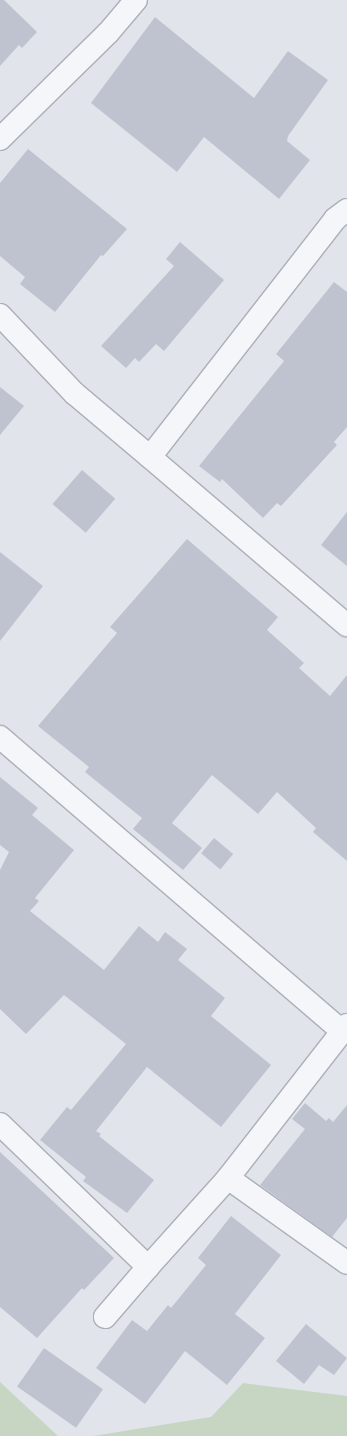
<!DOCTYPE html>
<style>
body{margin:0}
#map{position:relative;width:347px;height:1436px;overflow:hidden;background:#e1e5eb;font-family:"Space Grotesk",sans-serif}
div>[style]{position:absolute}
[style*='--x']{left:calc(var(--x)*1px);top:calc(var(--y)*1px);width:calc(var(--w)*1px);rotate:calc(var(--a)*1deg)}
.green>*{inset:0;background:#c6d6c2}
.building>*{inset:0;background:#bec3cf;transform-origin:0 0}
.roads{filter:drop-shadow(1px 0 #aaafb9) drop-shadow(-1px 0 #aaafb9) drop-shadow(0 1px #aaafb9) drop-shadow(0 -1px #aaafb9)}
.minor>*{height:22px;margin:-11px;padding:0 11px;transform-origin:11px;border-radius:11px;background:#f5f6f9}
span{translate:-50% -50%;white-space:nowrap;text-align:center;line-height:1.15;-webkit-text-stroke:3px #f1f4f8;paint-order:stroke}
</style>
<div id="map">
<div class="green">
<i style="clip-path:polygon(0 1382px,58px 1436px,0 1436px)"></i>
<i style="clip-path:polygon(243px 1383px,347px 1396px,347px 1436px,93px 1436px,211px 1417px)"></i>
</div>
<div class="building">
<i style="clip-path:polygon(0 0,4px 0,37px 32px,22px 48px,19px 45px,0 66px)"></i>
<i style="clip-path:polygon(155px 17px,254px 98px,288px 51px,328px 80px,288px 136px,287px 141px,310px 160px,279px 199px,204px 137px,177px 172px,91px 103px)"></i>
<i style="clip-path:polygon(28px 149px,127px 229px,103px 256px,101px 255px,55px 312px,20px 284px,25px 277px,0 256px,0 183px)"></i>
<i style="clip-path:polygon(180px 242px,224px 280px,164px 351px,156px 344px,139px 362px,135px 358px,126px 368px,101px 346px,174px 266px,166px 259px)"></i>
<i style="clip-path:polygon(334px 282px,347px 292px,347px 427px,334px 442px,337px 445px,281px 506px,277px 503px,263px 518px,222px 479px,220px 482px,199px 466px,284px 361px,276px 354px)"></i>
<i style="clip-path:polygon(0 387px,24px 406px,0 435px)"></i>
<i style="left:82px;top:470px;width:44px;height:45px;rotate:41deg"></i>
<i style="clip-path:polygon(347px 512px,347px 566px,321px 545px)"></i>
<i style="clip-path:polygon(187px 539px,278px 617px,267px 630px,304px 663px,299px 668px,330px 696px,347px 675px,347px 861px,313px 832px,316px 828px,277px 792px,258px 814px,212px 775px,172px 823px,202px 848px,183px 870px,133px 829px,142px 818px,85px 772px,89px 767px,38px 726px,117px 633px,110px 627px)"></i>
<i style="clip-path:polygon(0 552px,43px 586px,0 641px)"></i>
<i style="clip-path:polygon(0 777px,38px 808px,32px 815px,74px 850px,35px 898px,39px 901px,30px 911px,104px 970px,139px 926px,158px 942px,165px 932px,187px 949px,178px 960px,225px 998px,211px 1016px,271px 1065px,221px 1127px,147px 1067px,96px 1131px,101px 1134px,99px 1136px,154px 1180px,127px 1213px,83px 1181px,86px 1177px,40px 1140px,67px 1107px,71px 1110px,126px 1044px,64px 995px,26px 1034px,0 1009px,0 870px,9px 852px,0 845px)"></i>
<i style="left:214px;top:838px;width:25px;height:20px;rotate:40deg"></i>
<i style="clip-path:polygon(305px 1103px,326px 1121px,329px 1118px,333px 1122px,347px 1105px,347px 1218px,332px 1237px,260px 1185px,305px 1129px,292px 1119px)"></i>
<i style="clip-path:polygon(0 1152px,114px 1258px,84px 1290px,82px 1288px,37px 1338px,0 1307px)"></i>
<i style="clip-path:polygon(231px 1216px,281px 1255px,235px 1314px,265px 1338px,227px 1385px,185px 1351px,145px 1404px,96px 1368px,132px 1320px,147px 1331px,168px 1305px,171px 1308px,206px 1265px,198px 1258px)"></i>
<i style="clip-path:polygon(306px 1324px,347px 1358px,334px 1375px,319px 1365px,304px 1384px,276px 1361px)"></i>
<i style="left:44px;top:1348px;width:72px;height:47px;rotate:35deg"></i>
</div>
<div class="roads">
<div class="minor">
<i style="--x:0;--y:139;--w:151;--a:-44.5"></i>
<i style="--x:108;--y:33;--w:43;--a:-49.7"></i>
<i style="--x:0;--y:315;--w:108;--a:46.5"></i>
<i style="--x:74;--y:393;--w:99;--a:40.1"></i>
<i style="--x:150;--y:457;--w:301;--a:-52.1"></i>
<i style="--x:335;--y:219;--w:15;--a:-37"></i>
<i style="--x:150;--y:457;--w:259;--a:40.5"></i>
<i style="--x:0;--y:737;--w:451;--a:40.7"></i>
<i style="--x:0;--y:1124;--w:206;--a:44"></i>
<i style="--x:148;--y:1267;--w:120;--a:-48"></i>
<i style="--x:228;--y:1178;--w:194;--a:-52.1"></i>
<i style="--x:228;--y:1178;--w:146;--a:35.5"></i>
<i style="--x:105;--y:1317;--w:66;--a:-49.3"></i>
</div>
</div>
</div>
